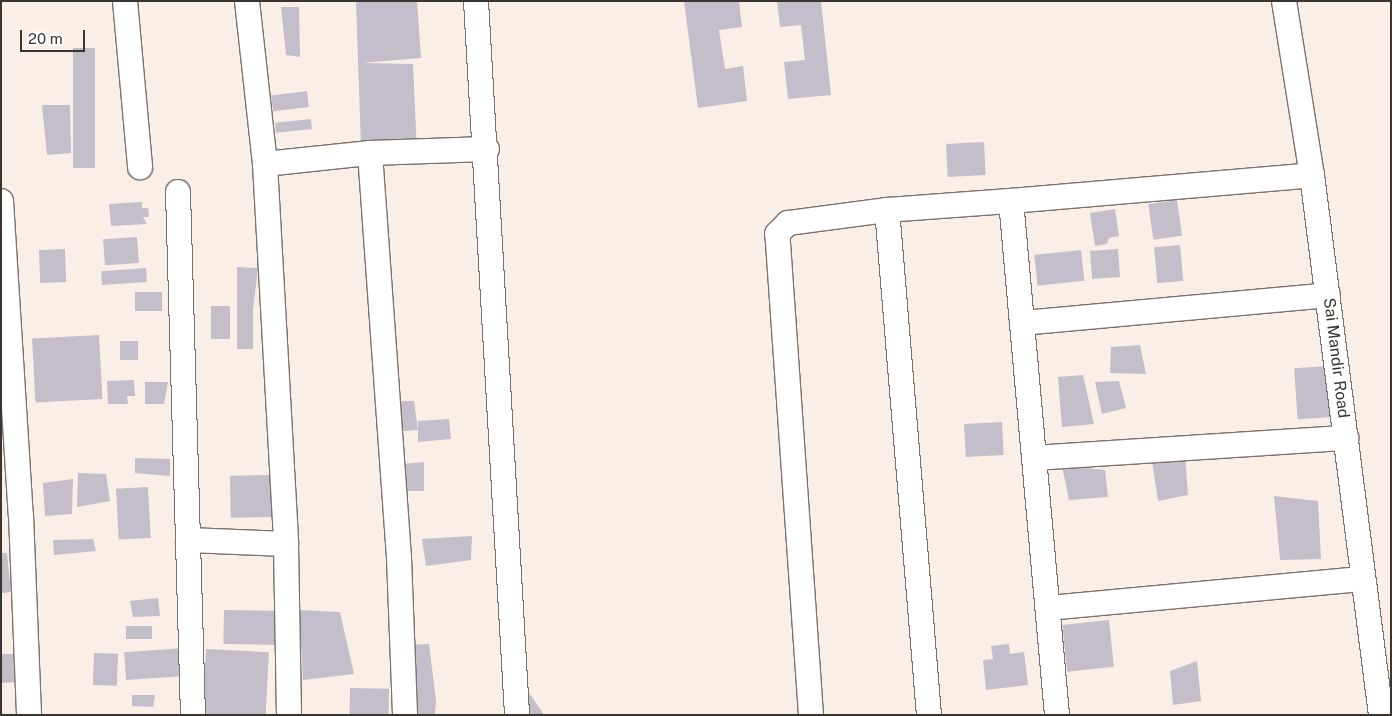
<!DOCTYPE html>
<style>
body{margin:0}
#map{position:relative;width:1392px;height:716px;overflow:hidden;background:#faefe7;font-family:"Public Sans",sans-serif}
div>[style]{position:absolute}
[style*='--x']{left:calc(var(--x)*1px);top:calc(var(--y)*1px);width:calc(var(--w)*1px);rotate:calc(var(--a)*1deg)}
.building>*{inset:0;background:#c3beca;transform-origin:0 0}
.roads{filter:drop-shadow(1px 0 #7c726b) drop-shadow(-1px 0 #7c726b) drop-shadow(0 1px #7c726b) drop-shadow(0 -1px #7c726b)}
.minor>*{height:24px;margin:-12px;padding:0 12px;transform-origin:12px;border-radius:12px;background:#fff}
span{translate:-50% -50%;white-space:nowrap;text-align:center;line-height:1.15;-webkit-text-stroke:4px #fefefe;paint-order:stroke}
.street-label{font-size:16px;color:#393531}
.frame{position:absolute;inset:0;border:2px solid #393531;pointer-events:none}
.scale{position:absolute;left:20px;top:30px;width:65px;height:22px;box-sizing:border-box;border:2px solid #393531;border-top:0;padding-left:6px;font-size:15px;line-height:18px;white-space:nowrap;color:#393531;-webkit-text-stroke:4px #fefefe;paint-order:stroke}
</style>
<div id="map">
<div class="building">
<i style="clip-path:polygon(356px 1px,417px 1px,421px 58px,362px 63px,413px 64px,417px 152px,361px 148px)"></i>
<i style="clip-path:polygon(684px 1px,739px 1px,742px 27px,719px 30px,725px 69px,743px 66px,747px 101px,698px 108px)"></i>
<i style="clip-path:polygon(777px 1px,821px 1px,831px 95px,788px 99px,784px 62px,805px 60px,801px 25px,780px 27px)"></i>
<i style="clip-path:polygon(281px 7px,299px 7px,300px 57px,286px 55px)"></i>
<i style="left:73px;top:48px;width:22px;height:120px"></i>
<i style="left:307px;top:91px;width:16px;height:36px;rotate:83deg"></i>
<i style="clip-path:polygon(42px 105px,70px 105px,71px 153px,47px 155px)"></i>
<i style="left:311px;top:119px;width:10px;height:36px;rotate:84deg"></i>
<i style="left:984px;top:142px;width:33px;height:38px;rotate:87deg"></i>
<i style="left:1177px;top:200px;width:36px;height:29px;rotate:82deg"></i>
<i style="clip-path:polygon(142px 202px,142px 208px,148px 208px,149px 217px,143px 217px,147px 224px,111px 226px,109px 204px)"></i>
<i style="clip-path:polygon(1115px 209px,1119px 236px,1109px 238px,1107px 244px,1095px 246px,1090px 213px)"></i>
<i style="left:137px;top:237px;width:26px;height:34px;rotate:86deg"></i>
<i style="left:1180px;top:245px;width:36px;height:26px;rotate:85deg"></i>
<i style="left:65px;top:249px;width:33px;height:26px;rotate:88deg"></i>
<i style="left:1118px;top:249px;width:28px;height:28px;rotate:86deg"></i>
<i style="left:1081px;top:250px;width:31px;height:47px;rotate:84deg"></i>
<i style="clip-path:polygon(237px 267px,258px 268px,253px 310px,253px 349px,237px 349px)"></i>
<i style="left:146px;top:268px;width:14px;height:45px;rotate:86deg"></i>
<i style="left:135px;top:292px;width:27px;height:19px"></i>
<i style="left:211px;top:306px;width:19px;height:33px"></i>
<i style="left:99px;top:335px;width:64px;height:67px;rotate:87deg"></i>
<i style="left:120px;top:341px;width:18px;height:19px"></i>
<i style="clip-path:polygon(1140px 345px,1146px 374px,1110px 373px,1111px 347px)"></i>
<i style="left:1328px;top:366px;width:51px;height:34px;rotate:86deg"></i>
<i style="clip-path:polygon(1083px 375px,1094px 424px,1062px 427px,1058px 377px)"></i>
<i style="clip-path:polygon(134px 380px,135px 396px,127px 396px,128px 404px,108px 404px,107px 381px)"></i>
<i style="clip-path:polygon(1119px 381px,1126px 408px,1102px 414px,1095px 382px)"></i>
<i style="clip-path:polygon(145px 382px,168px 382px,164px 404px,145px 404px)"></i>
<i style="clip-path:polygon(388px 401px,414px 401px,418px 430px,418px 421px,449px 419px,451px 439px,418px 442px,418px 430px,390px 432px)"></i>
<i style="left:1002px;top:422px;width:33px;height:38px;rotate:87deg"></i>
<i style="clip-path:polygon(1185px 454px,1188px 495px,1158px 501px,1152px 461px)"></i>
<i style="clip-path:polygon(135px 458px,170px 459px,170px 476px,135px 473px)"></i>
<i style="clip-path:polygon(424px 462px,424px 491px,402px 491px,393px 465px)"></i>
<i style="clip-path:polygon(1062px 466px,1105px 470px,1108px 497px,1069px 500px)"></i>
<i style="clip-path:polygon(78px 473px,106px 474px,110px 501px,77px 507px)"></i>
<i style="left:275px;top:475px;width:42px;height:45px;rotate:89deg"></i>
<i style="clip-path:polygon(73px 479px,72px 514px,45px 516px,43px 483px)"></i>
<i style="left:148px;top:487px;width:51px;height:32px;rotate:87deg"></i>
<i style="clip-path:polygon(1274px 496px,1318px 501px,1321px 559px,1280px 560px)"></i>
<i style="clip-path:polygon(472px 536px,471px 560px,426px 566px,422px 539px)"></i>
<i style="clip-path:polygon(93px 539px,96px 551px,54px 555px,53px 540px)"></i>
<i style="clip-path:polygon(1px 553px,7px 553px,11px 592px,4px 593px,1px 593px)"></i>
<i style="clip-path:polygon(158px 598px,160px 616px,133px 617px,130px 601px)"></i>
<i style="left:224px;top:610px;width:55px;height:34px;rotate:1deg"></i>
<i style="clip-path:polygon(299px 610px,340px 612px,354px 674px,303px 680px)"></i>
<i style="left:1109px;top:620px;width:47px;height:47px;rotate:84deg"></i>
<i style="left:126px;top:626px;width:26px;height:13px"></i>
<i style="clip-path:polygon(429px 644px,436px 701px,435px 715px,407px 715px,407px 645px)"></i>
<i style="clip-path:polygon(1009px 644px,1010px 654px,1024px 652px,1028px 685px,986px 690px,983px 660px,993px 659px,991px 646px)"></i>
<i style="left:184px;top:648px;width:28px;height:60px;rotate:86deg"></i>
<i style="left:206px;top:649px;width:63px;height:66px;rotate:3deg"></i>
<i style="left:94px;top:653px;width:24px;height:32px;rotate:2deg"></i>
<i style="clip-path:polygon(1px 654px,14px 654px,16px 682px,1px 683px)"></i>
<i style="clip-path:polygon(1197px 661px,1201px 701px,1173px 705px,1170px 671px)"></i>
<i style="clip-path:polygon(522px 682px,544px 715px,524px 715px)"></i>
<i style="left:350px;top:688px;width:39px;height:27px;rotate:1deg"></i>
<i style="clip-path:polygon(132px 695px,155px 695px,153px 707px,132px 706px)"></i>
</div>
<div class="roads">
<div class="minor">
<i style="--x:125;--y:1;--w:167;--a:84.8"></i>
<i style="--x:247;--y:1;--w:164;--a:83.7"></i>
<i style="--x:265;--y:164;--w:381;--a:86.8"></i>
<i style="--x:286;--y:544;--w:171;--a:89"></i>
<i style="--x:476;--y:1;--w:715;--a:86.71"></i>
<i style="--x:1284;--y:1;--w:176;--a:80.9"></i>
<i style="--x:1312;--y:175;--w:544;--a:82.72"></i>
<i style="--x:370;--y:153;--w:406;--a:85.9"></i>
<i style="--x:399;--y:558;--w:157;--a:87.8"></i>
<i style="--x:265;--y:164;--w:106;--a:-6"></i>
<i style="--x:370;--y:153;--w:117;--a:-2"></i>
<i style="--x:178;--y:192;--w:523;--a:88.36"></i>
<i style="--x:1;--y:201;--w:315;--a:86.4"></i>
<i style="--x:21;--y:515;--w:200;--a:87.7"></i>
<i style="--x:1022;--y:323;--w:307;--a:-5.2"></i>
<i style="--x:1034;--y:458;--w:313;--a:-3.7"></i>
<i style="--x:188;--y:540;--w:98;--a:2.3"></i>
<i style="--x:1048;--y:608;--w:316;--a:-5.3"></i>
<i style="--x:811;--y:715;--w:482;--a:-94"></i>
<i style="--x:777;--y:234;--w:16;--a:-45"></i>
<i style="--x:788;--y:223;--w:100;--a:-7.5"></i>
<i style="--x:929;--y:715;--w:507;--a:-94.75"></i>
<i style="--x:887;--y:210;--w:124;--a:-4.2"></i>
<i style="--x:1057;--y:715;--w:516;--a:-95.11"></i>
<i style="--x:1011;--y:201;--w:302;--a:-4.9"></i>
</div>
</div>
<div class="street-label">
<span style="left:1336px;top:358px;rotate:83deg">Sai Mandir Road</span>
</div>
<div class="frame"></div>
<div class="scale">20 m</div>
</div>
